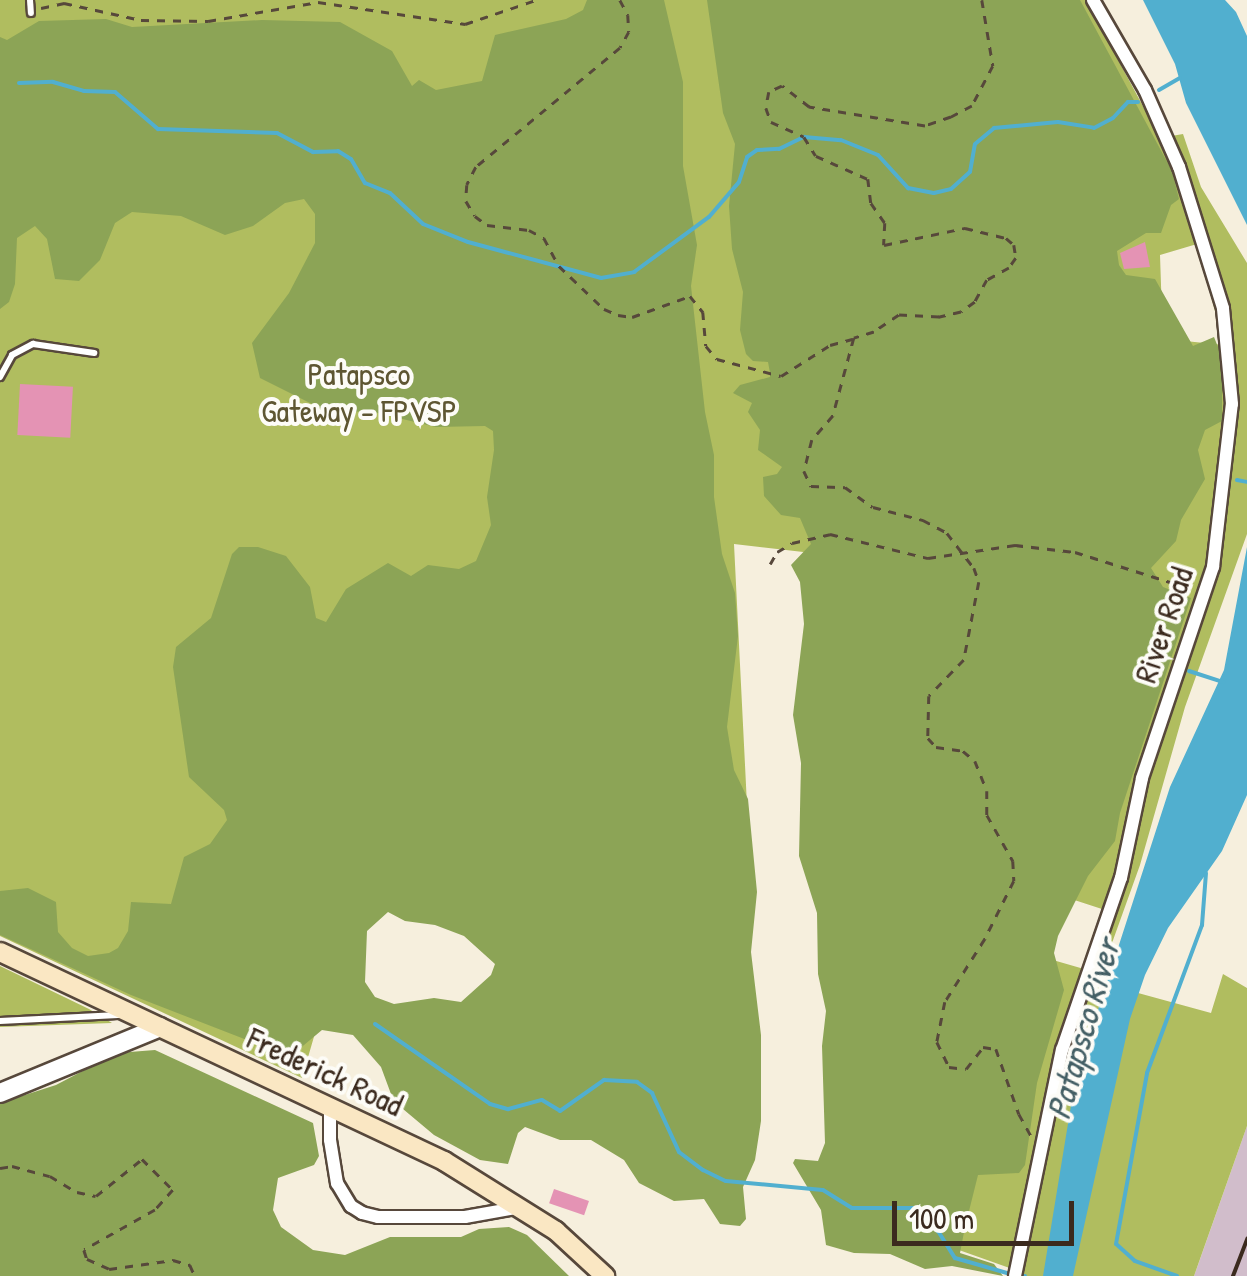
<!DOCTYPE html>
<style>
body{margin:0}
#map{position:relative;width:1247px;height:1276px;overflow:hidden;background:#f6efdd;font-family:"Patrick Hand",sans-serif}
div>[style]{position:absolute}
[style*='--x']{left:calc(var(--x)*1px);top:calc(var(--y)*1px);width:calc(var(--w)*1px);rotate:calc(var(--a)*1deg)}
.industrial>*{inset:0;background:#d1bdcb}
.green>*{inset:0;background:#b0bd5f}
.forest>*{inset:0;background:#8ca456}
.water>*{inset:0;background:#51afcf}
.stream>*{height:4px;margin:-2px;padding:0 2px;transform-origin:2px;border-radius:2px;background:#51afcf}
.building>*{inset:0;background:#e493b4;transform-origin:0 0}
.path>*{height:2.5px;margin-top:-1.25px;transform-origin:0;background:repeating-linear-gradient(90deg,#57483b 0 8px,transparent 0 16px)}
.roads{filter:drop-shadow(2px 0 #57483b) drop-shadow(-2px 0 #57483b) drop-shadow(0 2px #57483b) drop-shadow(0 -2px #57483b)}
.service>*{height:6px;margin:-3px;padding:0 3px;transform-origin:3px;border-radius:3px;background:#fff}
.minor>*{height:12px;margin:-6px;padding:0 6px;transform-origin:6px;border-radius:6px;background:#fff}
.tertiary>*{height:18px;margin:-9px;padding:0 9px;transform-origin:9px;border-radius:9px;background:#fff}
.secondary>*{height:18px;margin:-9px;padding:0 9px;transform-origin:9px;border-radius:9px;background:#fae7c3}
.rail>*{height:4px;margin:-2px;padding:0 2px;transform-origin:2px;border-radius:2px;background:#3b2a1e}
span{translate:-50% -50%;white-space:nowrap;text-align:center;line-height:1.15;-webkit-text-stroke:8px #fdfcf7;paint-order:stroke}
.park-label{font-size:32px;color:#5e5632}
.street-label{font-size:32px;color:#3b2a1e}
.water-label{font-size:35px;color:#445f65;font-style:italic}
.scale{position:absolute;left:892px;top:1201px;width:182px;height:45px;box-sizing:border-box;border:5px solid #3b2a1e;border-top:0;padding-left:12px;font-size:30px;line-height:35px;white-space:nowrap;color:#3b2a1e;-webkit-text-stroke:8px #fdfcf7;paint-order:stroke}
</style>
<div id="map">
<div class="industrial">
<i style="clip-path:polygon(1247px 1126px,1247px 1276px,1194px 1276px,1198px 1265px)"></i>
</div>
<div class="green">
<i style="clip-path:polygon(evenodd,0 0,1086px 0,1160px 138px,1183px 134px,1201px 187px,1247px 263px,1247px 534px,1185px 707px,1140px 865px,1098px 982px,1211px 1013px,1223px 974px,1247px 988px,1247px 1126px,1194px 1276px,1021px 1276px,1021px 1272px,928px 1239px,864px 559px,734px 544px,747px 805px,396px 754px,302px 1078px,0 936px,0 0,1197px 244px,1224px 345px,1146px 337px,1162px 314px,1160px 255px,1197px 244px,0 0,1059px 895px,1105px 910px,1084px 969px,1039px 956px,1059px 895px)"></i>
<i style="clip-path:polygon(0 966px,89px 1009px,112px 1023px,0 1027px)"></i>
</div>
<div class="forest">
<i style="clip-path:polygon(evenodd,587px 0,664px 0,683px 82px,683px 166px,697px 245px,691px 286px,705px 412px,714px 455px,714px 497px,722px 554px,735px 593px,738px 636px,727px 727px,734px 770px,748px 799px,757px 892px,751px 952px,761px 1035px,761px 1121px,755px 1160px,743px 1187px,746px 1219px,740px 1226px,720px 1224px,704px 1199px,674px 1201px,639px 1183px,624px 1160px,591px 1140px,560px 1140px,525px 1127px,518px 1133px,508px 1164px,480px 1160px,434px 1135px,403px 1109px,391px 1094px,381px 1067px,353px 1035px,322px 1030px,292px 1055px,283px 1054px,131px 995px,0 935px,0 891px,28px 888px,56px 902px,58px 932px,72px 948px,88px 956px,109px 953px,118px 948px,128px 931px,131px 902px,171px 904px,184px 857px,210px 844px,227px 820px,224px 810px,189px 777px,173px 667px,176px 647px,211px 618px,232px 554px,239px 547px,258px 547px,286px 556px,310px 587px,316px 618px,326px 622px,346px 589px,388px 563px,411px 576px,428px 565px,459px 569px,476px 561px,491px 525px,487px 497px,494px 450px,493px 431px,485px 426px,436px 427px,369px 411px,330px 413px,260px 378px,252px 343px,289px 293px,315px 243px,315px 214px,304px 199px,285px 203px,253px 226px,225px 235px,181px 216px,132px 212px,115px 223px,100px 260px,79px 281px,55px 279px,47px 239px,35px 226px,17px 238px,15px 284px,9px 302px,0 309px,0 37px,7px 40px,39px 21px,106px 19px,132px 27px,262px 20px,340px 22px,392px 51px,412px 86px,419px 80px,436px 90px,482px 81px,495px 35px,566px 19px,583px 10px,587px 0,388px 912px,405px 921px,435px 925px,464px 936px,495px 964px,491px 975px,461px 1002px,434px 998px,394px 1004px,375px 997px,365px 982px,367px 931px,388px 912px)"></i>
<i style="clip-path:polygon(707px 0,1080px 0,1172px 171px,1179px 199px,1171px 205px,1161px 233px,1146px 233px,1117px 251px,1119px 265px,1126px 275px,1155px 279px,1193px 346px,1214px 337px,1222px 357px,1222px 421px,1205px 430px,1198px 450px,1205px 479px,1181px 520px,1176px 541px,1151px 568px,1163px 587px,1191px 598px,1120px 813px,1115px 841px,1088px 876px,1058px 936px,1054px 953px,1064px 990px,1037px 1083px,1025px 1165px,1019px 1173px,978px 1175px,965px 1227px,960px 1253px,994px 1264px,1003px 1276px,952px 1266px,925px 1269px,890px 1254px,854px 1253px,826px 1245px,821px 1210px,793px 1163px,795px 1159px,818px 1161px,825px 1143px,822px 1046px,826px 1011px,818px 974px,817px 913px,799px 856px,801px 763px,793px 715px,804px 624px,800px 582px,791px 565px,811px 544px,800px 518px,781px 515px,764px 496px,763px 477px,777px 474px,782px 467px,758px 450px,760px 430px,748px 412px,752px 403px,733px 393px,740px 385px,770px 377px,770px 373px,768px 362px,753px 361px,746px 354px,740px 330px,743px 292px,732px 249px,729px 206px,735px 144px,723px 113px)"></i>
<i style="clip-path:polygon(155px 1050px,313px 1123px,319px 1156px,314px 1165px,278px 1178px,273px 1210px,281px 1227px,313px 1250px,345px 1255px,390px 1237px,461px 1237px,479px 1229px,509px 1227px,527px 1235px,569px 1276px,0 1276px,0 1103px,56px 1085px,117px 1053px)"></i>
</div>
<div class="water">
<i style="clip-path:polygon(1143px 0,1225px 0,1236px 12px,1247px 36px,1247px 225px,1186px 103px,1175px 64px)"></i>
<i style="clip-path:polygon(1247px 547px,1247px 795px,1222px 851px,1168px 928px,1145px 975px,1130px 1019px,1073px 1276px,1043px 1276px,1075px 1081px,1170px 787px,1224px 670px)"></i>
</div>
<div class="stream">
<i style="--x:19;--y:83;--w:34;--a:-2"></i>
<i style="--x:53;--y:82;--w:32;--a:16"></i>
<i style="--x:84;--y:91;--w:31;--a:2"></i>
<i style="--x:115;--y:92;--w:57;--a:40.7"></i>
<i style="--x:158;--y:129;--w:119;--a:1.9"></i>
<i style="--x:277;--y:133;--w:41;--a:27.8"></i>
<i style="--x:313;--y:152;--w:25;--a:-2"></i>
<i style="--x:338;--y:151;--w:15;--a:32"></i>
<i style="--x:351;--y:159;--w:28;--a:60"></i>
<i style="--x:365;--y:183;--w:27;--a:22"></i>
<i style="--x:390;--y:193;--w:45;--a:43.2"></i>
<i style="--x:423;--y:224;--w:48;--a:21.8"></i>
<i style="--x:468;--y:242;--w:138;--a:15.1"></i>
<i style="--x:601;--y:278;--w:34;--a:-10"></i>
<i style="--x:634;--y:272;--w:93;--a:-36.3"></i>
<i style="--x:709;--y:217;--w:46;--a:-49.4"></i>
<i style="--x:739;--y:182;--w:26;--a:-72"></i>
<i style="--x:747;--y:157;--w:12;--a:-35"></i>
<i style="--x:757;--y:150;--w:22;--a:-3"></i>
<i style="--x:779;--y:149;--w:28;--a:-26"></i>
<i style="--x:804;--y:137;--w:37;--a:5"></i>
<i style="--x:841;--y:140;--w:40;--a:22"></i>
<i style="--x:878;--y:155;--w:45;--a:47.7"></i>
<i style="--x:908;--y:188;--w:26;--a:11"></i>
<i style="--x:934;--y:193;--w:17;--a:-13"></i>
<i style="--x:951;--y:189;--w:25;--a:-42"></i>
<i style="--x:970;--y:172;--w:28;--a:-80"></i>
<i style="--x:975;--y:144;--w:25;--a:-40"></i>
<i style="--x:994;--y:128;--w:64;--a:-5.4"></i>
<i style="--x:1058;--y:122;--w:36;--a:9"></i>
<i style="--x:1094;--y:128;--w:21;--a:-28"></i>
<i style="--x:1113;--y:118;--w:22;--a:-47"></i>
<i style="--x:1128;--y:102;--w:10;--a:0"></i>
<i style="--x:1159;--y:90;--w:24;--a:-30"></i>
<i style="--x:1237;--y:480;--w:10;--a:11"></i>
<i style="--x:1189;--y:671;--w:36;--a:18"></i>
<i style="--x:375;--y:1024;--w:140;--a:34.8"></i>
<i style="--x:490;--y:1104;--w:19;--a:16"></i>
<i style="--x:508;--y:1109;--w:35;--a:-15"></i>
<i style="--x:542;--y:1100;--w:21;--a:31"></i>
<i style="--x:560;--y:1111;--w:54;--a:-35.2"></i>
<i style="--x:604;--y:1080;--w:33;--a:3"></i>
<i style="--x:637;--y:1082;--w:19;--a:36"></i>
<i style="--x:652;--y:1093;--w:65;--a:65.4"></i>
<i style="--x:679;--y:1152;--w:30;--a:37"></i>
<i style="--x:703;--y:1170;--w:25;--a:26"></i>
<i style="--x:726;--y:1181;--w:97;--a:5.3"></i>
<i style="--x:823;--y:1190;--w:34;--a:32"></i>
<i style="--x:852;--y:1208;--w:61;--a:0"></i>
<i style="--x:913;--y:1208;--w:34;--a:43"></i>
<i style="--x:938;--y:1231;--w:32;--a:58"></i>
<i style="--x:955;--y:1258;--w:54;--a:16.1"></i>
<i style="--x:1023;--y:1276;--w:2;--a:0"></i>
<i style="--x:1177;--y:1276;--w:45;--a:-160.3"></i>
<i style="--x:1135;--y:1261;--w:25;--a:-138"></i>
<i style="--x:1116;--y:1244;--w:174;--a:-79.7"></i>
<i style="--x:1147;--y:1073;--w:158;--a:-69.6"></i>
<i style="--x:1202;--y:925;--w:52;--a:-85.6"></i>
</div>
<div class="building">
<i style="clip-path:polygon(1145px 242px,1150px 267px,1124px 269px,1120px 253px)"></i>
<i style="left:20px;top:384px;width:53px;height:51px;rotate:3deg"></i>
<i style="left:554px;top:1189px;width:37px;height:15px;rotate:19deg"></i>
</div>
<div class="path">
<i style="--x:620;--y:0;--w:17;--a:62"></i>
<i style="--x:628;--y:15;--w:17;--a:87"></i>
<i style="--x:629;--y:32;--w:18;--a:119"></i>
<i style="--x:620;--y:48;--w:187;--a:140.4"></i>
<i style="--x:476;--y:167;--w:20;--a:117"></i>
<i style="--x:467;--y:185;--w:16;--a:94"></i>
<i style="--x:466;--y:201;--w:17;--a:59"></i>
<i style="--x:475;--y:216;--w:15;--a:37"></i>
<i style="--x:487;--y:225;--w:42;--a:6.8"></i>
<i style="--x:529;--y:230;--w:17;--a:28"></i>
<i style="--x:544;--y:238;--w:32;--a:62"></i>
<i style="--x:559;--y:266;--w:62;--a:43.7"></i>
<i style="--x:604;--y:309;--w:15;--a:23"></i>
<i style="--x:618;--y:315;--w:14;--a:8"></i>
<i style="--x:632;--y:317;--w:62;--a:-19.9"></i>
<i style="--x:690;--y:296;--w:21;--a:51"></i>
<i style="--x:703;--y:312;--w:34;--a:85"></i>
<i style="--x:706;--y:346;--w:17;--a:50"></i>
<i style="--x:717;--y:359;--w:66;--a:14.9"></i>
<i style="--x:781;--y:376;--w:58;--a:-32.3"></i>
<i style="--x:830;--y:345;--w:23;--a:-15"></i>
<i style="--x:982;--y:0;--w:67;--a:80.5"></i>
<i style="--x:993;--y:66;--w:45;--a:117.7"></i>
<i style="--x:972;--y:106;--w:24;--a:152"></i>
<i style="--x:951;--y:117;--w:28;--a:161"></i>
<i style="--x:925;--y:126;--w:118;--a:-170.7"></i>
<i style="--x:809;--y:107;--w:34;--a:-142"></i>
<i style="--x:782;--y:86;--w:14;--a:155"></i>
<i style="--x:769;--y:92;--w:16;--a:101"></i>
<i style="--x:766;--y:108;--w:15;--a:70"></i>
<i style="--x:771;--y:122;--w:36;--a:24"></i>
<i style="--x:804;--y:137;--w:22;--a:58"></i>
<i style="--x:816;--y:156;--w:57;--a:23.9"></i>
<i style="--x:868;--y:179;--w:24;--a:83"></i>
<i style="--x:871;--y:203;--w:24;--a:55"></i>
<i style="--x:885;--y:223;--w:22;--a:93"></i>
<i style="--x:884;--y:245;--w:83;--a:-11.9"></i>
<i style="--x:965;--y:228;--w:42;--a:13.7"></i>
<i style="--x:1006;--y:238;--w:11;--a:41"></i>
<i style="--x:1014;--y:245;--w:13;--a:81"></i>
<i style="--x:1016;--y:258;--w:12;--a:125"></i>
<i style="--x:1009;--y:268;--w:25;--a:151"></i>
<i style="--x:987;--y:280;--w:25;--a:119"></i>
<i style="--x:975;--y:302;--w:17;--a:144"></i>
<i style="--x:961;--y:312;--w:23;--a:167"></i>
<i style="--x:939;--y:317;--w:40;--a:-177.1"></i>
<i style="--x:899;--y:315;--w:30;--a:146"></i>
<i style="--x:874;--y:332;--w:21;--a:163"></i>
<i style="--x:854;--y:338;--w:81;--a:105.1"></i>
<i style="--x:833;--y:416;--w:32;--a:131"></i>
<i style="--x:812;--y:440;--w:32;--a:104"></i>
<i style="--x:804;--y:471;--w:17;--a:65"></i>
<i style="--x:811;--y:486;--w:34;--a:2"></i>
<i style="--x:845;--y:487;--w:34;--a:36"></i>
<i style="--x:873;--y:507;--w:52;--a:14.6"></i>
<i style="--x:923;--y:520;--w:27;--a:28"></i>
<i style="--x:947;--y:533;--w:44;--a:52.4"></i>
<i style="--x:974;--y:568;--w:15;--a:70"></i>
<i style="--x:979;--y:582;--w:79;--a:100.9"></i>
<i style="--x:964;--y:660;--w:50;--a:134.2"></i>
<i style="--x:929;--y:696;--w:42;--a:91.4"></i>
<i style="--x:928;--y:738;--w:12;--a:48"></i>
<i style="--x:936;--y:747;--w:27;--a:8"></i>
<i style="--x:963;--y:751;--w:16;--a:40"></i>
<i style="--x:975;--y:761;--w:32;--a:68"></i>
<i style="--x:987;--y:791;--w:24;--a:90"></i>
<i style="--x:987;--y:815;--w:53;--a:60.5"></i>
<i style="--x:1013;--y:861;--w:20;--a:87"></i>
<i style="--x:1014;--y:881;--w:65;--a:116.6"></i>
<i style="--x:985;--y:939;--w:75;--a:122.4"></i>
<i style="--x:945;--y:1002;--w:41;--a:101.3"></i>
<i style="--x:937;--y:1042;--w:28;--a:64"></i>
<i style="--x:949;--y:1067;--w:17;--a:7"></i>
<i style="--x:966;--y:1069;--w:28;--a:-52"></i>
<i style="--x:983;--y:1047;--w:13;--a:9"></i>
<i style="--x:996;--y:1049;--w:69;--a:70.5"></i>
<i style="--x:1019;--y:1114;--w:26;--a:61"></i>
<i style="--x:41;--y:8;--w:24;--a:-12"></i>
<i style="--x:64;--y:3;--w:79;--a:12.4"></i>
<i style="--x:141;--y:20;--w:67;--a:0.9"></i>
<i style="--x:208;--y:21;--w:112;--a:-9.8"></i>
<i style="--x:318;--y:2;--w:149;--a:8.5"></i>
<i style="--x:465;--y:24;--w:75;--a:-18.7"></i>
<i style="--x:770;--y:564;--w:14;--a:-60"></i>
<i style="--x:777;--y:552;--w:17;--a:-31"></i>
<i style="--x:792;--y:543;--w:39;--a:-13"></i>
<i style="--x:830;--y:534;--w:101;--a:13.8"></i>
<i style="--x:928;--y:558;--w:88;--a:-8.5"></i>
<i style="--x:1015;--y:545;--w:60;--a:6.7"></i>
<i style="--x:1075;--y:552;--w:123;--a:17.5"></i>
<i style="--x:0;--y:1168;--w:12;--a:-9"></i>
<i style="--x:12;--y:1166;--w:39;--a:15"></i>
<i style="--x:50;--y:1176;--w:31;--a:31"></i>
<i style="--x:77;--y:1192;--w:19;--a:12"></i>
<i style="--x:96;--y:1196;--w:59;--a:-38.8"></i>
<i style="--x:142;--y:1159;--w:44;--a:45"></i>
<i style="--x:173;--y:1190;--w:27;--a:132"></i>
<i style="--x:155;--y:1210;--w:81;--a:150.6"></i>
<i style="--x:84;--y:1250;--w:9;--a:72"></i>
<i style="--x:87;--y:1259;--w:24;--a:24"></i>
<i style="--x:109;--y:1269;--w:65;--a:-8"></i>
<i style="--x:173;--y:1260;--w:18;--a:16"></i>
<i style="--x:190;--y:1265;--w:12;--a:66"></i>
</div>
<div class="roads">
<div class="service">
<i style="--x:30;--y:0;--w:13;--a:86"></i>
<i style="--x:0;--y:377;--w:25;--a:-61"></i>
<i style="--x:12;--y:355;--w:24;--a:-28"></i>
<i style="--x:33;--y:344;--w:62;--a:8.4"></i>
<i style="--x:0;--y:1021;--w:118;--a:-2.9"></i>
</div>
<div class="minor">
<i style="--x:330;--y:1107;--w:33;--a:90"></i>
<i style="--x:330;--y:1140;--w:44;--a:80.8"></i>
<i style="--x:337;--y:1183;--w:27;--a:59"></i>
<i style="--x:351;--y:1206;--w:13;--a:32"></i>
<i style="--x:362;--y:1213;--w:16;--a:14"></i>
<i style="--x:378;--y:1217;--w:87;--a:0"></i>
<i style="--x:465;--y:1217;--w:58;--a:-10"></i>
<i style="--x:1015;--y:1276;--w:231;--a:-78.3"></i>
<i style="--x:1062;--y:1050;--w:182;--a:-71.1"></i>
<i style="--x:1121;--y:878;--w:102;--a:-78.1"></i>
<i style="--x:1142;--y:778;--w:223;--a:-71.4"></i>
<i style="--x:1213;--y:567;--w:164;--a:-83.4"></i>
<i style="--x:1232;--y:404;--w:96;--a:-95.4"></i>
<i style="--x:1223;--y:308;--w:148;--a:-107.3"></i>
<i style="--x:1179;--y:167;--w:84;--a:-113.8"></i>
<i style="--x:1145;--y:90;--w:104;--a:-120"></i>
</div>
<div class="tertiary">
<i style="--x:0;--y:1093;--w:173;--a:-22.4"></i>
</div>
<div class="secondary">
<i style="--x:0;--y:952;--w:491;--a:25.2"></i>
<i style="--x:444;--y:1161;--w:132;--a:32"></i>
<i style="--x:556;--y:1231;--w:67;--a:42.6"></i>
</div>
</div>
<div class="rail">
<i style="--x:1233;--y:1276;--w:40;--a:-69"></i>
</div>
<div class="park-label">
<span style="left:359px;top:393px">Patapsco<br>Gateway - FPVSP</span>
</div>
<div class="street-label">
<span style="left:1164px;top:625px;rotate:-71deg">River Road</span>
<span style="left:325px;top:1072px;rotate:25deg">Frederick Road</span>
</div>
<div class="water-label">
<span style="left:1083px;top:1029px;rotate:-74deg">Patapsco River</span>
</div>
<div class="scale">100 m</div>
</div>
